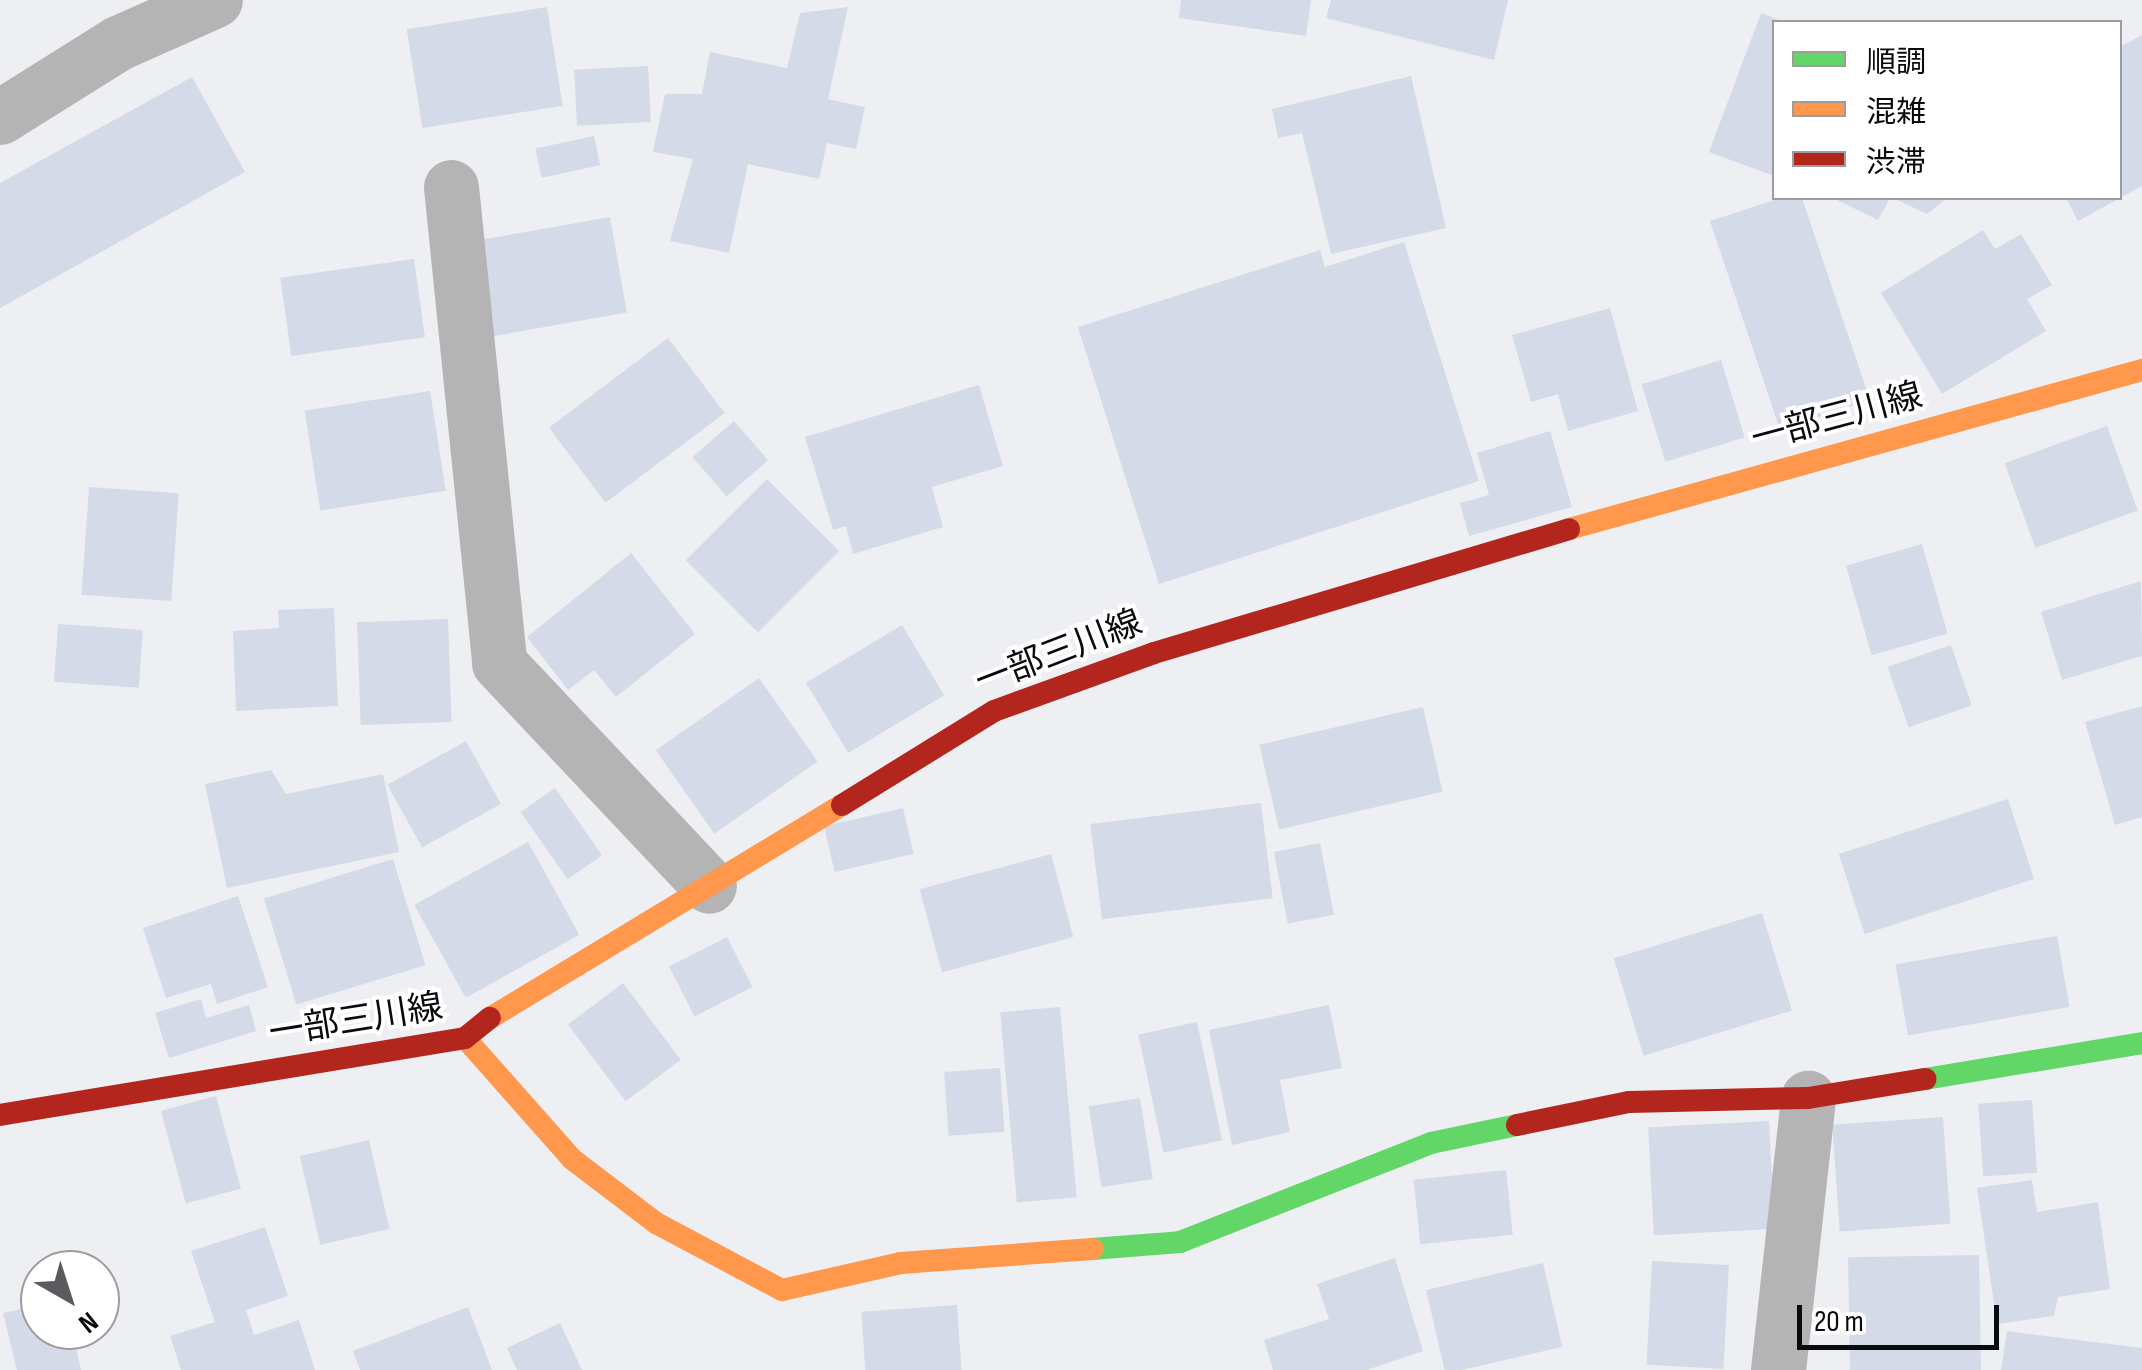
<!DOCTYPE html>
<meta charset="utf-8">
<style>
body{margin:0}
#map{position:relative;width:2142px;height:1370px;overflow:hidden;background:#eeeff3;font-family:"Sofia Sans Condensed","Noto Sans JP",sans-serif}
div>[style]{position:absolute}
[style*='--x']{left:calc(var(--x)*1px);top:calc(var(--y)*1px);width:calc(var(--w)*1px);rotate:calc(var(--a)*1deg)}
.building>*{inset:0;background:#d4dae7;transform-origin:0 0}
.street>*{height:55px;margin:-27.5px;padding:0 27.5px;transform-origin:27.5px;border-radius:27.5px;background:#b4b4b4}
.fast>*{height:22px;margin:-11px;padding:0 11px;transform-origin:11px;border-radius:11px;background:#63d668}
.slow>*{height:22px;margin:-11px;padding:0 11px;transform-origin:11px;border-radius:11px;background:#ff974d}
.jam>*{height:22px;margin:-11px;padding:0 11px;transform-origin:11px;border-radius:11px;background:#b3261e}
span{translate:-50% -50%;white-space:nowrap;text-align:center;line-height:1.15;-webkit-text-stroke:8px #fff;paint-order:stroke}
.street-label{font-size:35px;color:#0a0b0e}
.legend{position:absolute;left:1772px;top:20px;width:350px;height:180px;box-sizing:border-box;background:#fff;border:2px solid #9d9d9f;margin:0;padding:12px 18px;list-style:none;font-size:30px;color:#0a0b0e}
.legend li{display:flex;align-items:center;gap:20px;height:50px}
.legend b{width:50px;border:2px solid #9d9d9f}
.north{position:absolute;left:20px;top:1250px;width:100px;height:100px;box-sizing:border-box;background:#fff;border:2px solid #9d9d9f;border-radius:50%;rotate:141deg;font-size:28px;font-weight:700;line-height:40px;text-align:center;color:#0a0b0e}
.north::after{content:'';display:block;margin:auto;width:35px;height:45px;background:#5a5b5e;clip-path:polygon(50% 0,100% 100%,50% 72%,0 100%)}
.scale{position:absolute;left:1797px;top:1305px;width:202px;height:45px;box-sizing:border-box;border:5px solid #0a0b0e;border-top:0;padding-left:12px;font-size:30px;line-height:35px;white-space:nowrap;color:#0a0b0e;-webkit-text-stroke:8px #fff;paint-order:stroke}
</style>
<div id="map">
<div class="building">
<i style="clip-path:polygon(1181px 0,1311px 0,1306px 36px,1179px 18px)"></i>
<i style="clip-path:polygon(1331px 0,1508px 0,1494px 60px,1326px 18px)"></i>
<i style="left:547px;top:7px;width:100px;height:142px;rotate:81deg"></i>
<i style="clip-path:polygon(848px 7px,828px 99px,865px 107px,856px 149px,827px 143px,819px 179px,748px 164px,729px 253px,670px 241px,693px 159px,653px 152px,665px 94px,702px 94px,710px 52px,787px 68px,800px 13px)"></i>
<i style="clip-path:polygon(1761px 13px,1785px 22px,1774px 22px,1774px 176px,1709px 152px)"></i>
<i style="clip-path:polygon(2142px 35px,2142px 186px,2078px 221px,2066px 198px,2120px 198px,2120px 47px)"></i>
<i style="left:648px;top:66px;width:56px;height:74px;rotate:87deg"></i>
<i style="clip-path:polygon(1411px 76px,1446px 228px,1331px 254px,1302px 133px,1278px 138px,1272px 109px)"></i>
<i style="clip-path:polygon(192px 77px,245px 172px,0 308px,0 183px)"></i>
<i style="left:594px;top:136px;width:30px;height:60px;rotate:78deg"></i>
<i style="clip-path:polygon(1781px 198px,1802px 198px,1870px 400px,1780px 430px,1710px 221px)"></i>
<i style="clip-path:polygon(1833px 198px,1890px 198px,1878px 220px)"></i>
<i style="clip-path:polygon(1893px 198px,1947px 198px,1927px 214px)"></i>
<i style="left:610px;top:217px;width:97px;height:136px;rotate:80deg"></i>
<i style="clip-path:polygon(1983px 230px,1995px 249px,2021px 234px,2052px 285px,2027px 299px,2046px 331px,1942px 394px,1881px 293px)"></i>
<i style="clip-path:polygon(1404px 242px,1479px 481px,1159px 584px,1078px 327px,1320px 250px,1325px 267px)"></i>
<i style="left:414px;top:259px;width:79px;height:135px;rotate:82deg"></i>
<i style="clip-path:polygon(1610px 308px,1638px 411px,1568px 431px,1558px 394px,1531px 402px,1512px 335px)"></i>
<i style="left:668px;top:338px;width:94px;height:149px;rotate:53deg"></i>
<i style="left:1721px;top:360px;width:81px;height:83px;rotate:73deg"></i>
<i style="clip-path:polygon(979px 385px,1003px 466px,932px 487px,943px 527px,853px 554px,846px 526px,833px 530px,805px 437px)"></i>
<i style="left:430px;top:391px;width:101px;height:127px;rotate:81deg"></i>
<i style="left:734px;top:421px;width:52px;height:55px;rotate:49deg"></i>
<i style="left:2107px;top:426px;width:90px;height:109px;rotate:70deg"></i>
<i style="clip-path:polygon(1550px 431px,1572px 507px,1469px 536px,1460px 503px,1489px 495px,1477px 453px)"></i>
<i style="left:767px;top:479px;width:102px;height:115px;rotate:45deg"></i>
<i style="left:89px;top:487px;width:90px;height:108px;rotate:4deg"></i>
<i style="left:1922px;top:544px;width:93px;height:79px;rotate:74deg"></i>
<i style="clip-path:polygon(631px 553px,695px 634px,616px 697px,594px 670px,568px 690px,527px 637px)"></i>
<i style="clip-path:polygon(2141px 581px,2142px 656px,2062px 680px,2041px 612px)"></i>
<i style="clip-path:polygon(334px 608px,338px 706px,236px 711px,233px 631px,279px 628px,278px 610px)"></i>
<i style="left:448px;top:619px;width:103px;height:91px;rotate:88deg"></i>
<i style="left:58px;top:624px;width:85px;height:58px;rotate:4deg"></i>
<i style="left:902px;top:625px;width:82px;height:112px;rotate:59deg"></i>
<i style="left:1951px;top:645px;width:64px;height:67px;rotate:71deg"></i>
<i style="left:759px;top:678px;width:102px;height:126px;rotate:55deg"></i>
<i style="clip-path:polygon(2142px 706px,2142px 817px,2115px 825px,2085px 722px)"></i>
<i style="left:1423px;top:707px;width:87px;height:168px;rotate:77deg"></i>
<i style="left:466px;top:741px;width:72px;height:90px;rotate:61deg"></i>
<i style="clip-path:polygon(271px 770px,286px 794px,383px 774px,399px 852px,227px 888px,205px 784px)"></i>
<i style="left:555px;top:788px;width:82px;height:42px;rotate:55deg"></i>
<i style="left:2008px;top:799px;width:84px;height:178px;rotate:72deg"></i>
<i style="left:1261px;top:803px;width:96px;height:172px;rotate:83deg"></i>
<i style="left:903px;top:808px;width:47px;height:81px;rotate:77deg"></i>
<i style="left:528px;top:842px;width:106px;height:130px;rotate:61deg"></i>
<i style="left:1320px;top:843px;width:73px;height:47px;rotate:79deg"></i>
<i style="left:1051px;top:854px;width:86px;height:136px;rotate:75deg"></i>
<i style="left:393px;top:859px;width:111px;height:135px;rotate:73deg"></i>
<i style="clip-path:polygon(238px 896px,268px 987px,217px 1004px,211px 984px,166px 998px,143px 928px)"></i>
<i style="left:1762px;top:913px;width:102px;height:155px;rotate:73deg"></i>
<i style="left:2057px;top:936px;width:72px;height:164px;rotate:80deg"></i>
<i style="left:727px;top:937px;width:56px;height:65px;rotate:63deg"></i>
<i style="left:623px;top:983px;width:96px;height:69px;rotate:53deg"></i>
<i style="clip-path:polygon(201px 999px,206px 1018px,249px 1005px,256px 1031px,169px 1058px,155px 1013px)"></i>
<i style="clip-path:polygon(1329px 1005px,1342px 1068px,1280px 1080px,1290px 1132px,1232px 1145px,1209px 1030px)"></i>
<i style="left:1060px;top:1007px;width:191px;height:60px;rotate:85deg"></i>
<i style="left:1197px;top:1022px;width:121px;height:60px;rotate:78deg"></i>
<i style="left:1000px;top:1068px;width:64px;height:56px;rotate:86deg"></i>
<i style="left:216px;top:1096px;width:96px;height:57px;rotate:75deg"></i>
<i style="left:1140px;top:1098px;width:82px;height:52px;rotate:81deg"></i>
<i style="left:2032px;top:1100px;width:73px;height:54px;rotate:86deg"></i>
<i style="left:1943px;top:1117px;width:107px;height:111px;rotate:86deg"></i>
<i style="left:1769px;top:1121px;width:108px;height:121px;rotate:87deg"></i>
<i style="left:369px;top:1140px;width:91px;height:71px;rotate:77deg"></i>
<i style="left:1506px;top:1170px;width:65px;height:93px;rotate:84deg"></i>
<i style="clip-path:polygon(2032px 1180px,2037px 1212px,2098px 1202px,2110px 1289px,2058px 1297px,2054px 1316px,1997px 1324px,1977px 1188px)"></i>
<i style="clip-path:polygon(265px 1227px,288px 1296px,246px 1310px,254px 1335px,299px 1320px,315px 1370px,181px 1370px,170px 1336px,215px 1322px,191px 1251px)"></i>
<i style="left:1979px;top:1255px;width:115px;height:131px;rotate:89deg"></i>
<i style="clip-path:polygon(1395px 1258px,1423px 1351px,1367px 1370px,1273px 1370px,1264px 1340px,1329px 1319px,1317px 1284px)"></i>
<i style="left:1652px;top:1261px;width:77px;height:104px;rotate:3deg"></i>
<i style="left:1543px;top:1263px;width:86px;height:120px;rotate:77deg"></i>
<i style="clip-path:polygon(40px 1305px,40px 1330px,72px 1330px,81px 1370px,17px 1370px,3px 1313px)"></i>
<i style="left:957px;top:1305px;width:65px;height:96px;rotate:86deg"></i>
<i style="clip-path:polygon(468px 1307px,492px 1370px,360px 1370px,353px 1351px)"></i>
<i style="clip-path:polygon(560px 1323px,582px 1370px,517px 1370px,507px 1348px)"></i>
<i style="clip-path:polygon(2007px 1331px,2142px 1348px,2142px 1370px,2001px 1370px)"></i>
</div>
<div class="street">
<i style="--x:0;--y:117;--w:139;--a:-32.1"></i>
<i style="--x:118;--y:43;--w:106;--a:-23.9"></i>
<i style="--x:451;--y:187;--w:478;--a:84.2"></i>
<i style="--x:499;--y:663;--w:306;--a:46.7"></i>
<i style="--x:1778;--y:1370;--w:274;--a:-83.7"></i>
</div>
<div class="fast">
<i style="--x:1925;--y:1079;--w:220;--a:-9.4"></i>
<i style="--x:1092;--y:1249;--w:88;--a:-4.5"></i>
<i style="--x:1180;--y:1242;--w:270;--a:-21.5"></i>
<i style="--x:1431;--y:1143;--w:88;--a:-11.8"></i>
</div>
<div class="slow">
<i style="--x:1569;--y:529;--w:595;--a:-15.51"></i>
<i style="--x:490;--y:1018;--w:411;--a:-31.2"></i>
<i style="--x:465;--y:1038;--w:162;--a:48.5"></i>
<i style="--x:572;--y:1159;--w:106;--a:37.3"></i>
<i style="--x:656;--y:1223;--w:143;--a:28"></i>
<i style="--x:782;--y:1290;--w:122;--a:-12.8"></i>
<i style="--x:901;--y:1263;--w:192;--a:-4.2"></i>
</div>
<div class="jam">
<i style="--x:842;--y:805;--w:179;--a:-31.7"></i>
<i style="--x:994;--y:711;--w:170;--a:-19.9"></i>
<i style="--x:1154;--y:653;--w:433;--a:-16.6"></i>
<i style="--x:0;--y:1115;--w:471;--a:-9.4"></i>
<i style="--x:465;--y:1038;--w:32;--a:-39"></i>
<i style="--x:1517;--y:1125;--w:114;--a:-11.6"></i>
<i style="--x:1629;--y:1102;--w:179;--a:-1.3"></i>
<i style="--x:1808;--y:1098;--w:119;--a:-9.2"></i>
</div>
<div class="street-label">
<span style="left:1837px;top:418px;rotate:-15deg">一部三川線</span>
<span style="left:1059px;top:653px;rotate:-21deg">一部三川線</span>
<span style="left:356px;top:1021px;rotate:-9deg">一部三川線</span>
</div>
<ul class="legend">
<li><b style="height:12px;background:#63d668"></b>順調</li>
<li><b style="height:12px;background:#ff974d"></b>混雑</li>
<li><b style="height:12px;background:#b3261e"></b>渋滞</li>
</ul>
<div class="north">N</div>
<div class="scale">20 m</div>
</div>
